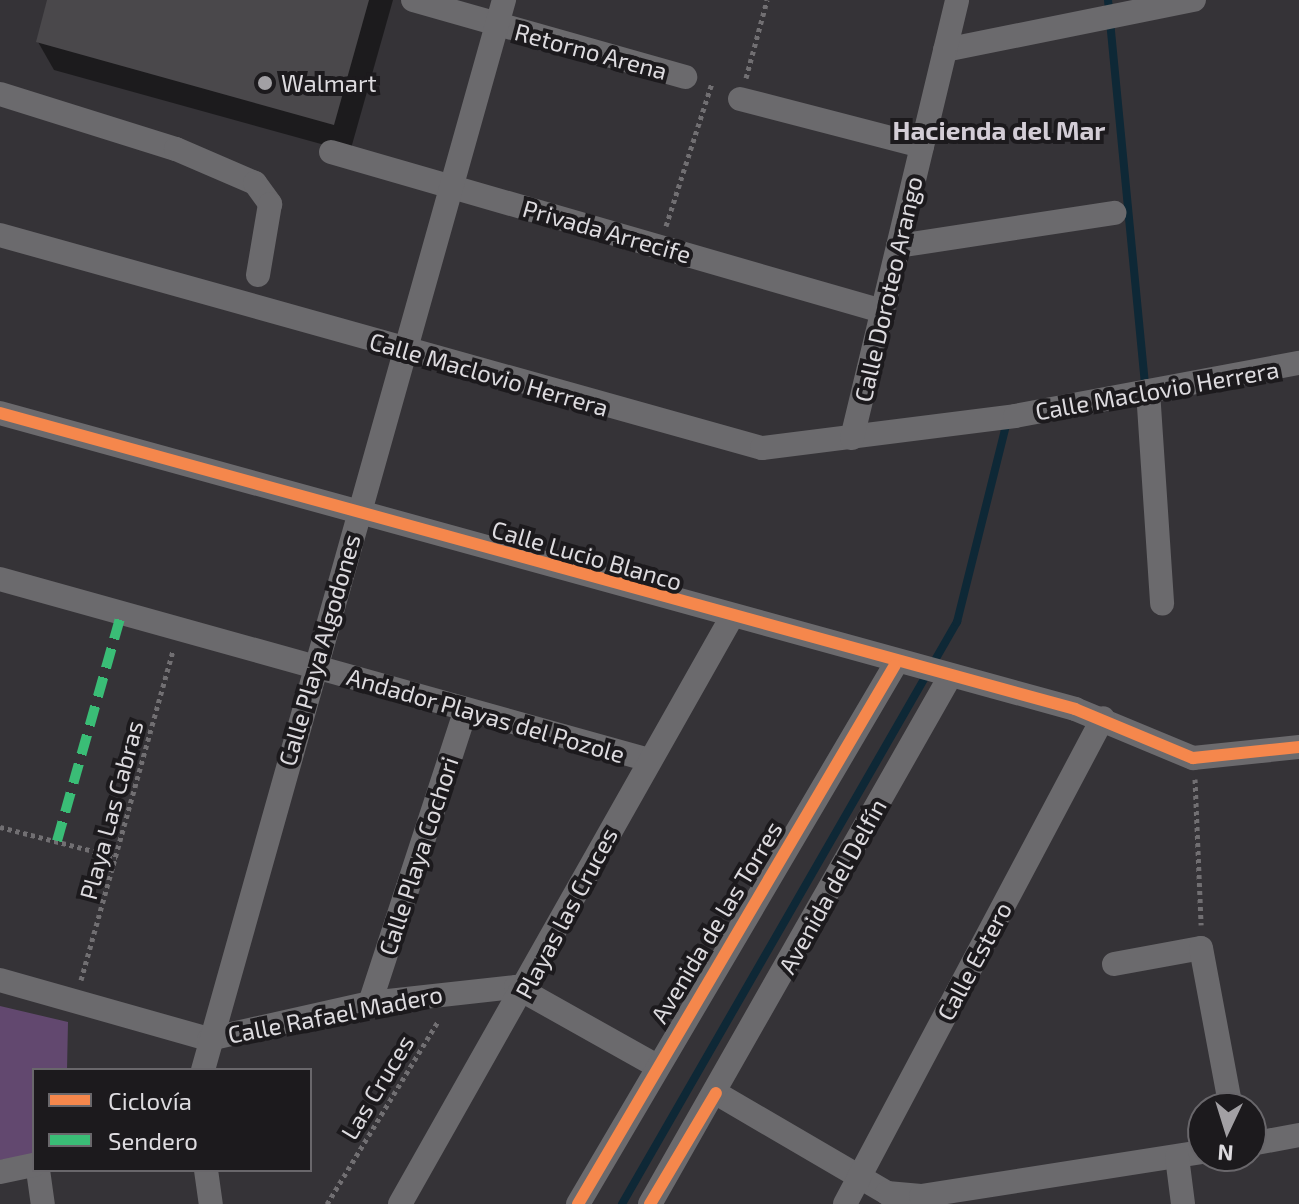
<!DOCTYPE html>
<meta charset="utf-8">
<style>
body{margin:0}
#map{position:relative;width:1299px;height:1204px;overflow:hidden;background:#353337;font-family:"Exo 2",sans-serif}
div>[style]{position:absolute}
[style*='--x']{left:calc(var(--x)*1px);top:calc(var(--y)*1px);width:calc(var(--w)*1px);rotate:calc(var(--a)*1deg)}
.green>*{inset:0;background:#62486f}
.shadow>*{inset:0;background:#0007}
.stream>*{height:8px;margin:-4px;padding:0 4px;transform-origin:4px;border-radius:4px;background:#0e2836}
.building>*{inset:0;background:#4a484b}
.path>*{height:5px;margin-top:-2.5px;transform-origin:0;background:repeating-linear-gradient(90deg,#716f72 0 4px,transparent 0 8px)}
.street>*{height:24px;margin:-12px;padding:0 12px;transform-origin:12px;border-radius:12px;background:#6b6a6d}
.quiet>*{height:10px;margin-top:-5px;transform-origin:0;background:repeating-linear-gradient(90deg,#3abd76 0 20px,transparent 0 30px)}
.cycleway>*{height:12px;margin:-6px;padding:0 6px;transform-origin:6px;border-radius:6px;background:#f5874c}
.dots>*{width:22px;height:22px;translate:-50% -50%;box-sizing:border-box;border:4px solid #1c1a1d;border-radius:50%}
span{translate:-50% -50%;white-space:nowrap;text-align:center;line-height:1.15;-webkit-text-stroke:8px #1c1a1d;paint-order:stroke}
.street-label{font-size:24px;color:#dddbdf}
.poi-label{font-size:24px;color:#dddbdf}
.left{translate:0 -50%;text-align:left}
.neighbourhood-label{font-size:26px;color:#d3cdd6;font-weight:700}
.legend{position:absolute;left:32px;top:1068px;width:280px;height:104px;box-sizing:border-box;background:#1c1a1d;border:2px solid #69676b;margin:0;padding:10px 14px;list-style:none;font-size:24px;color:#dddbdf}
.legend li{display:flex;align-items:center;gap:16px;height:40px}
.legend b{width:40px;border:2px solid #69676b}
.north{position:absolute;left:1187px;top:1092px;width:80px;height:80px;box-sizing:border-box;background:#1c1a1d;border:2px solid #69676b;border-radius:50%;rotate:184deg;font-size:22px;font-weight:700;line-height:32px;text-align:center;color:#dddbdf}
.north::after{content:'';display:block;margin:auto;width:28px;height:36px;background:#a2a0a4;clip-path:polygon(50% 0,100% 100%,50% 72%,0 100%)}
</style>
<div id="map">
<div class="green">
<i style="clip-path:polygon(0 1006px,68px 1022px,67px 1070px,34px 1070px,34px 1156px,0 1160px)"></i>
</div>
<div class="shadow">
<i style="clip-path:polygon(49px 0,393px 0,350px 152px,54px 70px,38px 42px)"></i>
</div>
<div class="stream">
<i style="--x:1108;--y:0;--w:389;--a:84.5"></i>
<i style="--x:622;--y:1204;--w:672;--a:-60.08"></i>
<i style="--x:957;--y:622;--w:206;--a:-76"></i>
</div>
<div class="building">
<i style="clip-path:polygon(47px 0,369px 0,334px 125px,36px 42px)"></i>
</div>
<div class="path">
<i style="--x:746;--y:78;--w:81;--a:-74.9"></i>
<i style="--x:666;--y:226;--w:150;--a:-72.2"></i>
<i style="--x:1195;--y:779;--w:146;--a:87.6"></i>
<i style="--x:0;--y:827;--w:121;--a:14.4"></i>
<i style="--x:81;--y:980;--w:342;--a:-74.4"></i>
<i style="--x:327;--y:1204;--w:215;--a:-58.7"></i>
</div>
<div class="street">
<i style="--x:413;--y:0;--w:283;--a:15.8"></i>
<i style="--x:945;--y:50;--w:254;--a:-11.4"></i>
<i style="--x:0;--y:94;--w:184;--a:17.4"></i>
<i style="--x:176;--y:149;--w:86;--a:23.3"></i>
<i style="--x:255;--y:183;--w:26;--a:54"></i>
<i style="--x:270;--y:204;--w:72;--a:99.6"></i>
<i style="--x:740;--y:99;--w:188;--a:14.5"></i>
<i style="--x:331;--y:152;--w:573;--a:16.1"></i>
<i style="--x:0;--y:235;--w:791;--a:15.62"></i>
<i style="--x:762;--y:448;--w:255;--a:-7.2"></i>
<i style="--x:1015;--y:416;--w:289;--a:-10.6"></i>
<i style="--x:898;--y:246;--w:219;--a:-8.7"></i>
<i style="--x:1148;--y:391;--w:213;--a:86.2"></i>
<i style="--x:0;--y:413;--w:1115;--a:15.39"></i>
<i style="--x:1075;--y:709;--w:128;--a:22.6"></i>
<i style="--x:1193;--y:758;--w:107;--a:-5.9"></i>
<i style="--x:852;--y:438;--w:450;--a:-76.5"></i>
<i style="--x:0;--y:579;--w:674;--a:15.58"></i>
<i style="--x:1114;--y:964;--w:88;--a:-10.4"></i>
<i style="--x:1201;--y:948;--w:163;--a:79.4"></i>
<i style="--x:0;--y:980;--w:217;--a:15.8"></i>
<i style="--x:209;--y:1039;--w:165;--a:-12.6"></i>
<i style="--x:370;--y:1003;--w:147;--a:-6.3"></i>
<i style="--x:516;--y:987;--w:162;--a:29.3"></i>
<i style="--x:370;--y:1003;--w:309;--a:-71.9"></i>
<i style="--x:203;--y:1070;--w:1112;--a:-74.29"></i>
<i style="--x:716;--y:1093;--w:198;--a:30.3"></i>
<i style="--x:887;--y:1193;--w:34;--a:5"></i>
<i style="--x:921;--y:1196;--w:285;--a:-8.9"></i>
<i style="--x:1251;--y:1144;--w:49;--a:-10.6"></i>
<i style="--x:1177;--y:1157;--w:47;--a:82.7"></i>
<i style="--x:38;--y:1170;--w:34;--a:82"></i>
<i style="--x:206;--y:1170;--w:34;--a:82"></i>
<i style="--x:0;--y:1172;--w:35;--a:-12"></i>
<i style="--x:400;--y:1204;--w:671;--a:-60.53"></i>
<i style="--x:578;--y:1204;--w:625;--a:-59.54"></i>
<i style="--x:650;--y:1204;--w:603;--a:-60.37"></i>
<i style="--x:845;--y:1204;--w:550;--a:-62.04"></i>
</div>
<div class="quiet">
<i style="--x:57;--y:841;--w:238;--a:-74.2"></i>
</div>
<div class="cycleway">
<i style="--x:0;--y:413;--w:1115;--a:15.39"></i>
<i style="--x:1075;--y:709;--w:128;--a:22.6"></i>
<i style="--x:1193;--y:758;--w:107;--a:-5.9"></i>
<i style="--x:578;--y:1204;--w:625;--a:-59.54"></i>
<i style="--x:650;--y:1204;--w:129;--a:-59.3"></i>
</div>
<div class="dots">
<i style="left:265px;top:83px;background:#a2a0a4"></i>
</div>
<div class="street-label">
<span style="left:591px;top:51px;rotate:15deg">Retorno Arena</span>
<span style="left:607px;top:231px;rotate:16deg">Privada Arrecife</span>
<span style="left:888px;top:289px;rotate:-77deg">Calle Doroteo Arango</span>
<span style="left:489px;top:374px;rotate:16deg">Calle Maclovio Herrera</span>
<span style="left:1157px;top:390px;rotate:-10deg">Calle Maclovio Herrera</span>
<span style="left:587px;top:555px;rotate:16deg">Calle Lucio Blanco</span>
<span style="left:319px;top:650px;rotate:-74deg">Calle Playa Algodones</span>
<span style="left:486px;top:715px;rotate:16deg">Andador Playas del Pozole</span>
<span style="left:111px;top:810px;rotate:-75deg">Playa Las Cabras</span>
<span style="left:418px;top:856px;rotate:-72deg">Calle Playa Cochori</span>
<span style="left:832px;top:886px;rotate:-61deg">Avenida del Delfín</span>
<span style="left:566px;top:913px;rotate:-62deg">Playas las Cruces</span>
<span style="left:716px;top:922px;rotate:-59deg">Avenida de las Torres</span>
<span style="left:974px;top:961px;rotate:-62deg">Calle Estero</span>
<span style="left:335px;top:1014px;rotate:-11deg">Calle Rafael Madero</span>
<span style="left:377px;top:1087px;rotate:-59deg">Las Cruces</span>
</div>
<div class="poi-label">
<span class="left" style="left:281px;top:83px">Walmart</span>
</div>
<div class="neighbourhood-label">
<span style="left:999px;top:130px">Hacienda del Mar</span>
</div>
<ul class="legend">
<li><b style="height:10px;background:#f5874c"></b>Ciclovía</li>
<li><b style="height:10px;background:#3abd76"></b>Sendero</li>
</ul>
<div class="north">N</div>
</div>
